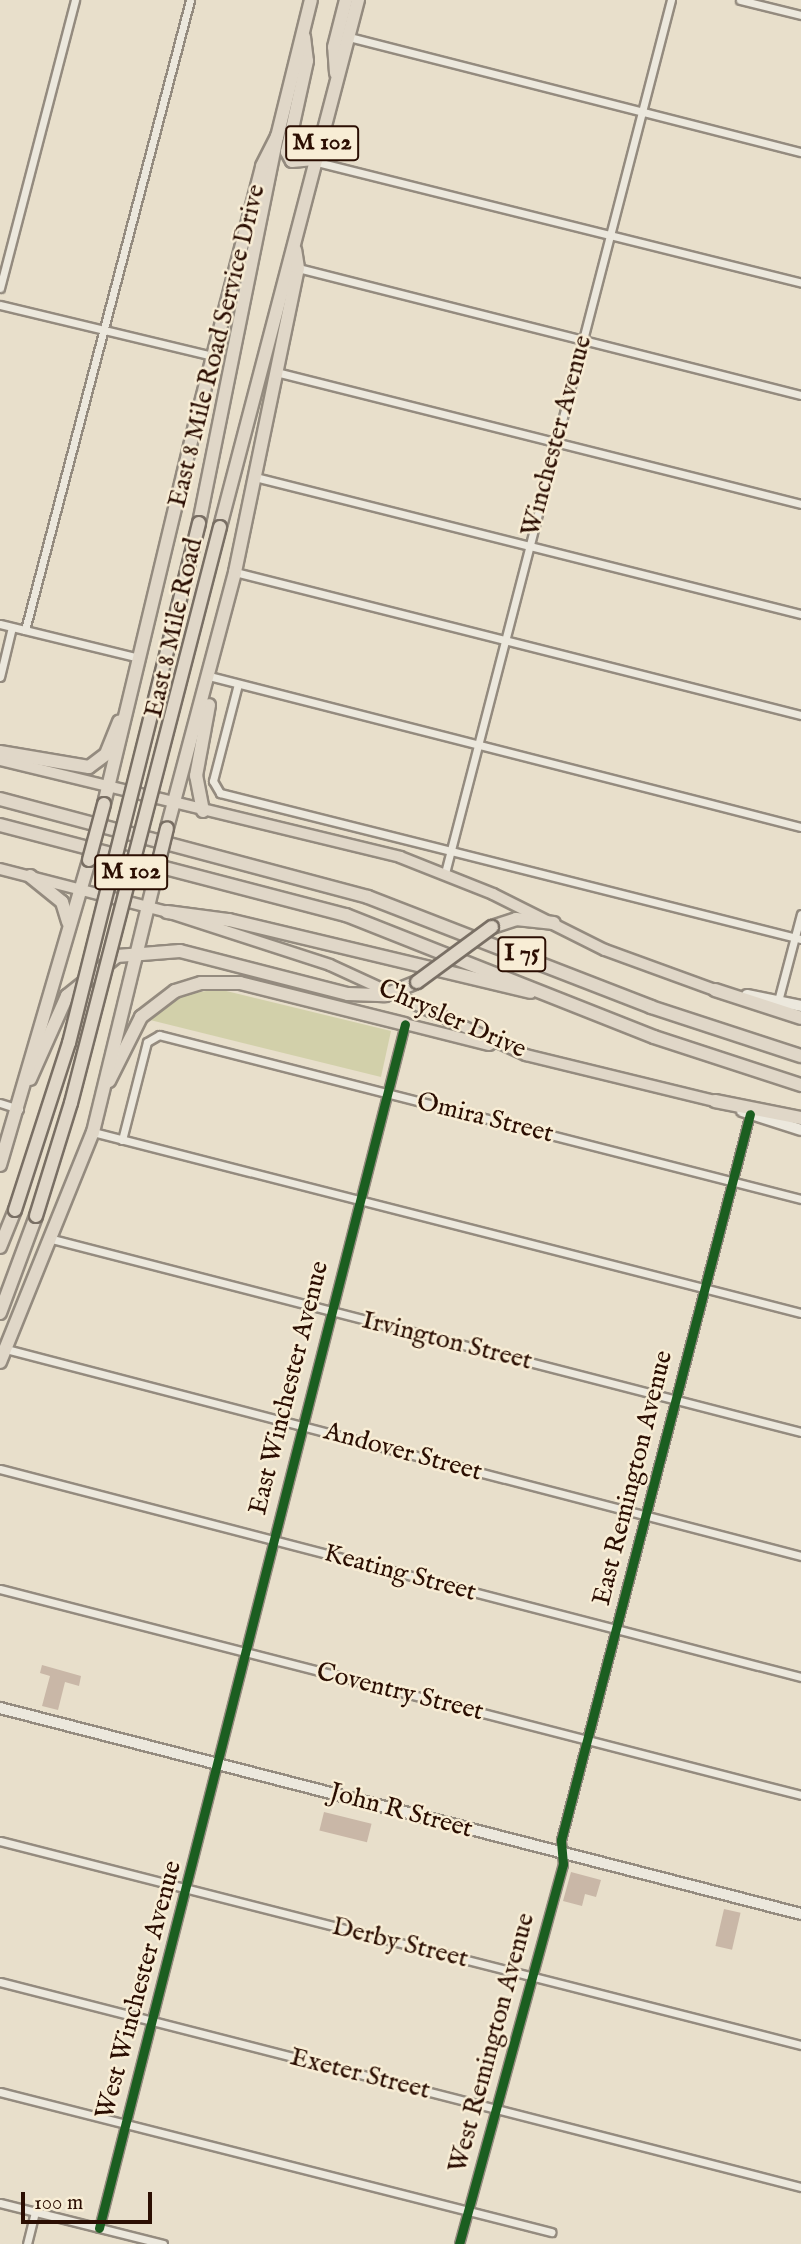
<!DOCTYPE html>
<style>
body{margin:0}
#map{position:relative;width:801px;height:2244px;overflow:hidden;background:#e8dfcb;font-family:"IM FELL English",serif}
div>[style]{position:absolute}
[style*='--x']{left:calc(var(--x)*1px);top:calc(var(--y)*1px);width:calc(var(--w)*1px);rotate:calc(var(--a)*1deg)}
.green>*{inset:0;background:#d2d0aa}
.building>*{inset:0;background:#c9b7a7;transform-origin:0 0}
.roads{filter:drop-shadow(2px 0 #948b7f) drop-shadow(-2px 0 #948b7f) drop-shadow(0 2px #948b7f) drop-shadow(0 -2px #948b7f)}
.minor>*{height:7px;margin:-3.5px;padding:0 3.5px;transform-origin:3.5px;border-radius:3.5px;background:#ece8dd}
.secondary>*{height:10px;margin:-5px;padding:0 5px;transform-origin:5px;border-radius:5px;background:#ece8dd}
.primary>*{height:10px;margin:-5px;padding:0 5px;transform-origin:5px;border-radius:5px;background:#e0d7c8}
.trunk>*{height:12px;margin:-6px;padding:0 6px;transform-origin:6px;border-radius:6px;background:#e0d7c8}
.motorway>*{height:12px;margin:-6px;padding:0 6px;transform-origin:6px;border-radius:6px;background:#e0d7c8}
.bridges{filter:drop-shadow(2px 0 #796f64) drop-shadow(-2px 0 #796f64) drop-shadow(0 2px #796f64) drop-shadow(0 -2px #796f64)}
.trunk-bridge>*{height:12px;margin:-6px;padding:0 6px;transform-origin:6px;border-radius:6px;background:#e0d7c8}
.cycleway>*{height:9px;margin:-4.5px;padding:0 4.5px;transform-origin:4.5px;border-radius:4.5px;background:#1b5e20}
span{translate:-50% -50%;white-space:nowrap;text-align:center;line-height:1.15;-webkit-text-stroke:5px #f8edd5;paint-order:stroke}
.shield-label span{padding:2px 5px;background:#f8edd5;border:2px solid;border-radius:5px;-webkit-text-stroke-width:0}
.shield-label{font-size:24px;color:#2b0e02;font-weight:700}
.street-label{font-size:26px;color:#2b0e02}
.scale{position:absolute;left:21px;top:2192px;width:131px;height:32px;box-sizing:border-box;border:4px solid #2b0e02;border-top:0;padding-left:9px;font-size:21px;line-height:24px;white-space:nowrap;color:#2b0e02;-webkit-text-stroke:5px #f8edd5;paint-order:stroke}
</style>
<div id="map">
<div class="green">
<i style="clip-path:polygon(218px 989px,391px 1031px,381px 1077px,146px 1019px,183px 995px)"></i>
</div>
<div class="building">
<i style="clip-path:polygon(42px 1665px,81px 1676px,79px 1686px,65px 1682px,58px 1710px,42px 1706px,50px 1676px,40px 1673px)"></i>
<i style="left:324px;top:1812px;width:49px;height:19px;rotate:14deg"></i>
<i style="clip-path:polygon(571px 1872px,601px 1880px,596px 1897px,585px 1894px,582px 1906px,563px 1901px)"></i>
<i style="left:724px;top:1909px;width:17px;height:38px;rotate:13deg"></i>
</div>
<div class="roads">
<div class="minor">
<i style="--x:740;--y:0;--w:63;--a:13.8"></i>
<i style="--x:349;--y:37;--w:466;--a:14.3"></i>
<i style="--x:317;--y:162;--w:499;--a:14"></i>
<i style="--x:298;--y:268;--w:519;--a:14.17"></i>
<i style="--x:0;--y:288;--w:298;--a:-75.4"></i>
<i style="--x:0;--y:305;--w:219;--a:13.5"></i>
<i style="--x:276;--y:372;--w:541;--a:14.11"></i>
<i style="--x:255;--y:477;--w:563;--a:14.09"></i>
<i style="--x:235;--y:572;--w:584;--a:14.18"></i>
<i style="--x:0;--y:624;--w:144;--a:13.7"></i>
<i style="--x:25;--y:630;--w:651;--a:-75.32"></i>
<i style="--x:209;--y:676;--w:611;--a:14.31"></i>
<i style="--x:0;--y:677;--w:51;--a:-76.5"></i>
<i style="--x:238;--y:684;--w:100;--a:104.5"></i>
<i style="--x:213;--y:781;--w:14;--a:60"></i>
<i style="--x:220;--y:793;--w:599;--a:14.11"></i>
<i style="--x:445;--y:873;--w:902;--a:-75.49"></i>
<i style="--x:778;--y:1001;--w:90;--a:-75.2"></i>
<i style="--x:0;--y:1103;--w:20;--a:18"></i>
<i style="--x:93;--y:1132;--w:731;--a:14.34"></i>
<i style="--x:122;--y:1140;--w:101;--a:-75.7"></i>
<i style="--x:147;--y:1042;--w:14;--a:-30"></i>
<i style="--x:159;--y:1035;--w:663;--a:14.33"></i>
<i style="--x:52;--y:1239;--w:773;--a:14.45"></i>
<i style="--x:6;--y:1349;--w:822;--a:14.59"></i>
<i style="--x:0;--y:1469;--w:828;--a:14.56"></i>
<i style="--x:0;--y:1589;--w:827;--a:14.42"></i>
<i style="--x:0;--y:1841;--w:827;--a:14.29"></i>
<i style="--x:0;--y:1982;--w:827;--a:14.36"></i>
<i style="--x:0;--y:2092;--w:569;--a:14.26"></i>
<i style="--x:0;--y:2203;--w:168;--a:14.1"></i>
<i style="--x:99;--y:2228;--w:1242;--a:-75.74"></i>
<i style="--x:27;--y:2244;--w:34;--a:-76"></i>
<i style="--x:459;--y:2244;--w:394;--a:-74.7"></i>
<i style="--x:563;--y:1864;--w:24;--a:-95"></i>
<i style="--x:561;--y:1840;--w:750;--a:-75.41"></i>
</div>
<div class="secondary">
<i style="--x:747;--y:995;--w:55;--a:11.5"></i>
<i style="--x:742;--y:1111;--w:62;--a:17.9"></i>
<i style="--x:0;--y:1708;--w:827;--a:14.42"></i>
</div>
<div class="primary">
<i style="--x:0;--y:760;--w:412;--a:13.6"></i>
<i style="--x:400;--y:857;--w:100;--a:21.7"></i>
<i style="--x:493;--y:894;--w:125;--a:26.6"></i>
<i style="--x:605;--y:950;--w:117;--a:20"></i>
<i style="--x:0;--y:869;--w:172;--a:14.4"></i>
<i style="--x:167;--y:912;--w:171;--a:18"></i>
<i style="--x:330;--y:965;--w:216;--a:24.7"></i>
<i style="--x:526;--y:1055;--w:195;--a:13.7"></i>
<i style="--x:405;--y:1024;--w:87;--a:14"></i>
</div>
<div class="trunk">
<i style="--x:304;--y:37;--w:24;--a:83"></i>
<i style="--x:307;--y:61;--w:93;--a:102.4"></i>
<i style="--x:287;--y:152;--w:10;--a:61"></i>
<i style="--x:292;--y:161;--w:25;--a:-5"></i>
<i style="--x:336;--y:73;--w:26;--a:-94"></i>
<i style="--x:334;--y:47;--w:49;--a:-75.7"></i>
<i style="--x:199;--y:523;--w:394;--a:-78.6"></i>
<i style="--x:277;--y:137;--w:141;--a:-76.1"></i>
<i style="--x:220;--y:527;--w:545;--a:-75.33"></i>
<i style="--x:0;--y:752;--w:90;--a:9.6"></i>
<i style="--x:89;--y:767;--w:21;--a:-37"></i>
<i style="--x:106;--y:754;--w:35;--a:-68"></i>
<i style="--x:104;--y:804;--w:393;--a:-76.5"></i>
<i style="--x:196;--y:422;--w:264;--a:-75.5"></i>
<i style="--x:262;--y:166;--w:33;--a:-63"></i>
<i style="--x:203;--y:811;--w:36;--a:-101"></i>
<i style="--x:196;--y:776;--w:72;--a:-79.6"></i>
<i style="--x:167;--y:828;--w:265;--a:-75.1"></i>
<i style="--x:235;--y:572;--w:310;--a:-78.3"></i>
<i style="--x:298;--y:268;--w:18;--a:-99"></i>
<i style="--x:30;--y:876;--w:41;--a:39.1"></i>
<i style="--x:62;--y:902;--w:21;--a:73"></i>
<i style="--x:492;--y:927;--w:25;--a:-18"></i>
<i style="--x:516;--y:919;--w:38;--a:6"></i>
<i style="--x:30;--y:1079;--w:91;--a:-66"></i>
<i style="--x:67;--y:996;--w:64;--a:-38.7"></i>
<i style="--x:117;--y:956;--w:63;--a:-4.5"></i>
<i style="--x:180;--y:951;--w:173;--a:14.4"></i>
<i style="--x:348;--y:994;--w:37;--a:2"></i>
<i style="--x:385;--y:995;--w:35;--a:-22"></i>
<i style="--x:109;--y:1081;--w:72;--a:-63.4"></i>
<i style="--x:141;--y:1017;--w:43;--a:-37.4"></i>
<i style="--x:175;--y:991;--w:27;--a:-17"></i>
<i style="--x:201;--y:983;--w:39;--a:0"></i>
<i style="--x:240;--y:983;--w:170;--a:14"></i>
<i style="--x:0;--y:1165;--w:318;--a:-73.7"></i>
<i style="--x:0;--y:1247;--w:40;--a:-68"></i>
<i style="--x:0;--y:1313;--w:103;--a:-69.6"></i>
<i style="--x:0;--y:1362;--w:248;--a:-68"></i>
<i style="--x:93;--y:1132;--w:262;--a:-76.3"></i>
</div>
<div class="motorway">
<i style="--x:0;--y:799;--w:381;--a:14.9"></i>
<i style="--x:368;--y:897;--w:304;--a:21.2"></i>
<i style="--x:651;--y:1007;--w:158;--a:18.1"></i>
<i style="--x:0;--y:825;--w:358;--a:14.6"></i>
<i style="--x:346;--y:915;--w:331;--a:21.6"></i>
<i style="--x:654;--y:1037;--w:155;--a:18.1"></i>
<i style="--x:167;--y:912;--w:63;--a:7.4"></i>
<i style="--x:229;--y:920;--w:310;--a:13.4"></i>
<i style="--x:715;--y:990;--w:90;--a:18"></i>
<i style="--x:715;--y:1101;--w:88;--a:11.2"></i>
</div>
</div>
<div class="bridges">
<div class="trunk-bridge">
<i style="--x:89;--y:860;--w:58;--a:-75"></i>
<i style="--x:155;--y:877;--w:50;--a:-76.2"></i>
<i style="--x:417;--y:982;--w:93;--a:-36.3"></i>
<i style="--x:15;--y:1210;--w:176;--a:-72.1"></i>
<i style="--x:69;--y:1043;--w:536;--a:-75.96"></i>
<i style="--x:36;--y:1216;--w:118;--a:-72.8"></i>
<i style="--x:71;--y:1103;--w:595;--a:-75.5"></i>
</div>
</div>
<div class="cycleway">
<i style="--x:99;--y:2228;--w:1242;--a:-75.74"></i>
<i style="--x:459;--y:2244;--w:394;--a:-74.7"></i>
<i style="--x:563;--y:1864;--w:24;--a:-95"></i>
<i style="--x:561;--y:1840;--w:750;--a:-75.41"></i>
</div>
<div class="shield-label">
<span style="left:322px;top:143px">M 102</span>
<span style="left:131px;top:872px">M 102</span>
<span style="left:522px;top:954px">I 75</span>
</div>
<div class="street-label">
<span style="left:217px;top:346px;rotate:-76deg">East 8 Mile Road Service Drive</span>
<span style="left:557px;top:436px;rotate:-75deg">Winchester Avenue</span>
<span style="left:174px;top:628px;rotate:-77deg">East 8 Mile Road</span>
<span style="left:452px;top:1019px;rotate:24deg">Chrysler Drive</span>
<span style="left:485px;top:1118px;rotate:14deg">Omira Street</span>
<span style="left:447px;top:1341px;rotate:14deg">Irvington Street</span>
<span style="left:289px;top:1388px;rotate:-76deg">East Winchester Avenue</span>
<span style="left:403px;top:1452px;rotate:15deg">Andover Street</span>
<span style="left:633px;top:1478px;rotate:-76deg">East Remington Avenue</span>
<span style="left:400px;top:1573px;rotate:15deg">Keating Street</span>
<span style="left:400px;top:1692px;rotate:14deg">Coventry Street</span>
<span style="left:401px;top:1811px;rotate:15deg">John R Street</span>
<span style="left:400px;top:1943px;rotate:14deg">Derby Street</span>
<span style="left:139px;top:1990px;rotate:-75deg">West Winchester Avenue</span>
<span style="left:492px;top:2043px;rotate:-75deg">West Remington Avenue</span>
<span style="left:360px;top:2074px;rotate:14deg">Exeter Street</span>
</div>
<div class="scale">100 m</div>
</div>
